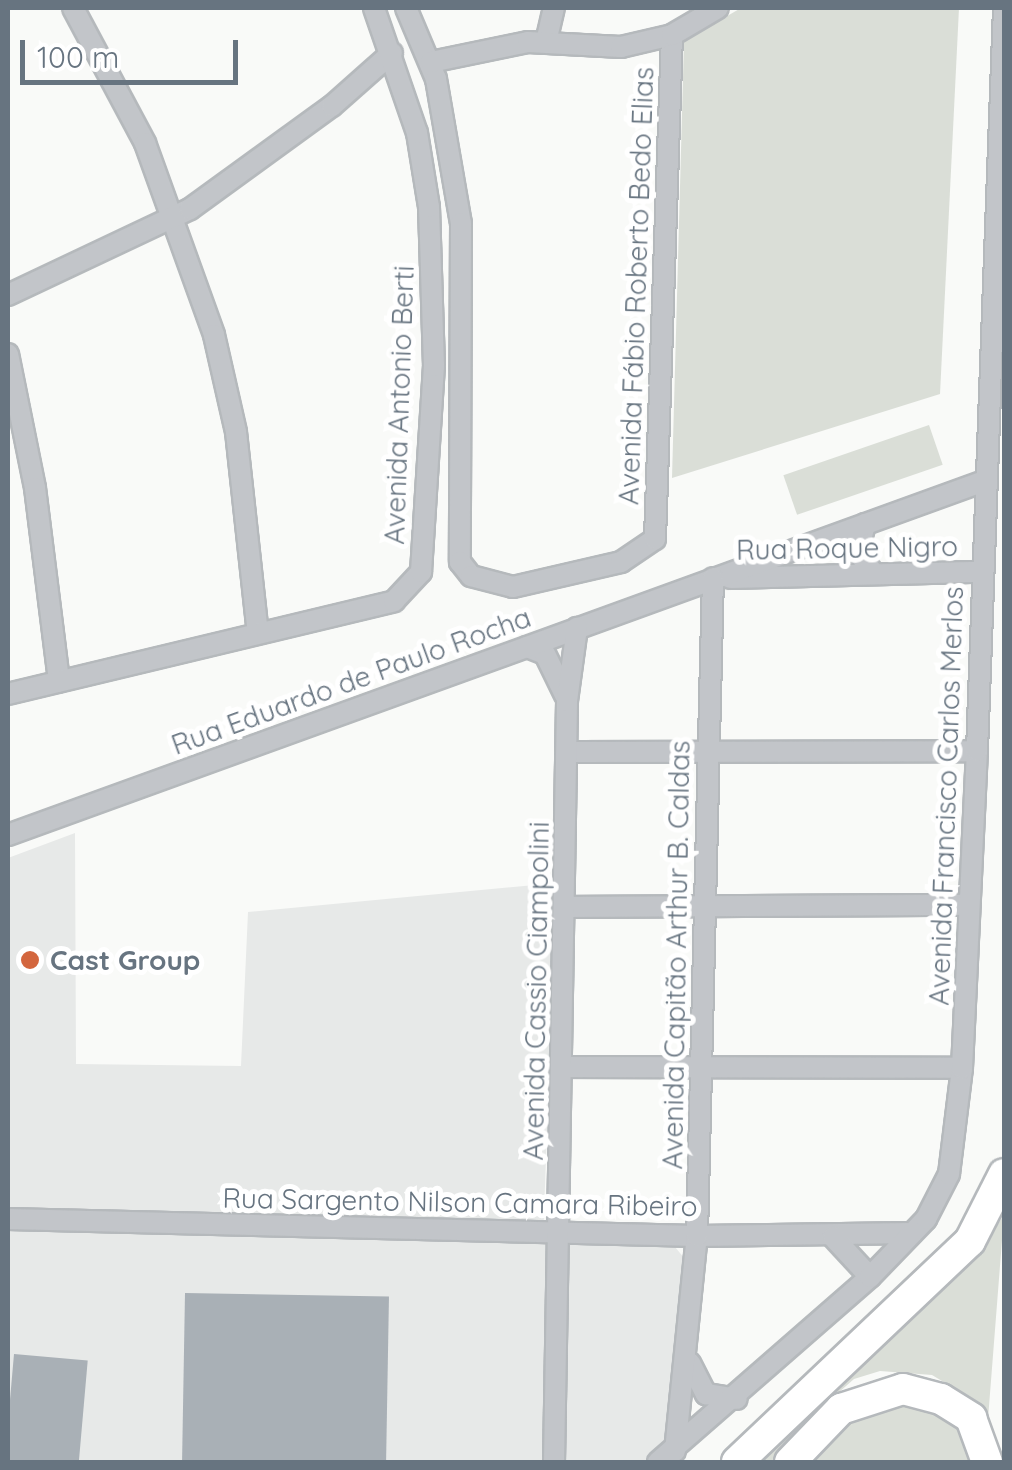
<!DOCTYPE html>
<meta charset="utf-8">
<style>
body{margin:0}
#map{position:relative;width:1012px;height:1470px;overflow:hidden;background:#f9faf8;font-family:Quicksand,sans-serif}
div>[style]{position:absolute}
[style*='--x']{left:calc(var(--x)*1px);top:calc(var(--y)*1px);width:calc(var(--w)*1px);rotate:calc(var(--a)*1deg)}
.built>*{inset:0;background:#e7e9e8}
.green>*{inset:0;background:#daded7;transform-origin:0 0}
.building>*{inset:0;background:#a9b0b6;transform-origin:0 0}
.roads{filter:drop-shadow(2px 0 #b5b9bc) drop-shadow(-2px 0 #b5b9bc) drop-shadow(0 2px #b5b9bc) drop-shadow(0 -2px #b5b9bc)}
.minor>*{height:20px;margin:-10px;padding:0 10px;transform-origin:10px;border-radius:10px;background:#c2c5c9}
.highway>*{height:30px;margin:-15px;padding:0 15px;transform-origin:15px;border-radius:15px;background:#fff}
.dots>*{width:28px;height:28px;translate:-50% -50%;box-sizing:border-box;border:5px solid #fff;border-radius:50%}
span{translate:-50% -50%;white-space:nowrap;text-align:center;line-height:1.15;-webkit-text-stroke:10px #fff;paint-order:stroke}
.street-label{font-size:28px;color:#677480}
.poi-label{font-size:28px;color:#677480;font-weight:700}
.left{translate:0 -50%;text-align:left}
.frame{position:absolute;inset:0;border:10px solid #677480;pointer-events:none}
.scale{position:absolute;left:20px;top:40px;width:218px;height:45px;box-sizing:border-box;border:5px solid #677480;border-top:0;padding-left:12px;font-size:30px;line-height:35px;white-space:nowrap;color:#677480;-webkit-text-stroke:8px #fff;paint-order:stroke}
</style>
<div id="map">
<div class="built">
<i style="clip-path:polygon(75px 833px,76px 1064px,241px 1066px,248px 912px,556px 883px,543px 1241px,675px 1247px,685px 1259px,673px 1432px,665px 1462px,8px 1462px,8px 858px)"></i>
</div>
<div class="green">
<i style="clip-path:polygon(741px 8px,959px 8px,940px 394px,672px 478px,684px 41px)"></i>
<i style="left:929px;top:425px;width:42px;height:154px;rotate:71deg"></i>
<i style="clip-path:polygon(1004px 1215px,988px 1419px,972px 1399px,932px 1375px,880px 1371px,854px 1379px,806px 1421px,778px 1462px,750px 1462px,981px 1249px)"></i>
<i style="clip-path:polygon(885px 1396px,959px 1418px,974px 1462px,800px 1462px,820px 1431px)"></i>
</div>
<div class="building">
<i style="left:185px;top:1293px;width:204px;height:169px;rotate:1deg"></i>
<i style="left:14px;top:1354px;width:74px;height:108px;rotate:5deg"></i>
</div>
<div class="roads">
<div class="minor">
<i style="--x:73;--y:8;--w:153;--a:61.9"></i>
<i style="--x:145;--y:143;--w:204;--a:70.2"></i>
<i style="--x:214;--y:335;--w:99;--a:77.2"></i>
<i style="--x:236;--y:432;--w:202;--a:83.8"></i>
<i style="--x:406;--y:8;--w:77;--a:67.1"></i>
<i style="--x:436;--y:79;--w:146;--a:80.2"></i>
<i style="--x:461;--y:223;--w:339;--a:90.2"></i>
<i style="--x:460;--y:562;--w:18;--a:52"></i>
<i style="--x:471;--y:576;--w:43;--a:14.7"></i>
<i style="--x:513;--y:587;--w:111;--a:-13"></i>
<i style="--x:621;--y:562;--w:41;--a:-34.1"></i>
<i style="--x:655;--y:539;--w:504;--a:-88.07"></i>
<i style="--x:546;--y:42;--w:35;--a:-77"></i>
<i style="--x:431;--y:62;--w:99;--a:-11.7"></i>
<i style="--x:528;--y:42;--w:93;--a:3.1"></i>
<i style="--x:621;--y:47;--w:52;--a:-13.2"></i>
<i style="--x:672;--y:35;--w:53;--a:-30.4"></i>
<i style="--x:8;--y:295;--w:201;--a:-25.3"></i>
<i style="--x:190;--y:209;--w:175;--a:-36"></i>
<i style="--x:332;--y:106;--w:80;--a:-41.5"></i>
<i style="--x:8;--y:354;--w:137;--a:78.6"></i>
<i style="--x:35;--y:488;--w:195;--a:82.9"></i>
<i style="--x:865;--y:524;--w:29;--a:104"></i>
<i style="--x:858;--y:552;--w:27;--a:54"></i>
<i style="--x:730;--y:578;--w:252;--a:-1.4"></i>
<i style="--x:527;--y:647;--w:19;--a:21"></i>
<i style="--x:545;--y:654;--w:46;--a:64"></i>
<i style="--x:8;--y:694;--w:397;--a:-13.5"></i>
<i style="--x:394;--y:601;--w:40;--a:-47"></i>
<i style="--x:421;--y:572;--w:206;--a:-86.4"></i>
<i style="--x:434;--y:366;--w:159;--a:-91.8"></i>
<i style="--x:429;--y:207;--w:75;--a:-99.2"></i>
<i style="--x:417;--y:133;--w:132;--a:-109"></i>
<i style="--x:569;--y:752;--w:408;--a:-0.1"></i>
<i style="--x:8;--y:835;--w:1041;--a:-19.93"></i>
<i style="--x:566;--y:907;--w:403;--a:-0.3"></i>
<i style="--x:562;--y:1067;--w:400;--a:0.1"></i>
<i style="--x:8;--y:1219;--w:689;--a:1.41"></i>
<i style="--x:697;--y:1236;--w:215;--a:-0.8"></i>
<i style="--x:833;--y:1237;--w:54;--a:47.2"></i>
<i style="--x:690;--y:1363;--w:35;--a:63"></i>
<i style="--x:706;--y:1394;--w:31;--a:9"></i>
<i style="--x:675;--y:1451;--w:216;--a:-84.2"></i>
<i style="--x:697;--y:1236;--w:658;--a:-88.61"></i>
<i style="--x:554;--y:1462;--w:761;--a:-89.02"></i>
<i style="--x:567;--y:701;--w:74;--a:-82.2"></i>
<i style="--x:658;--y:1462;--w:281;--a:-41.1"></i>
<i style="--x:870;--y:1277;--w:81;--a:-46"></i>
<i style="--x:926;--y:1219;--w:51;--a:-62.9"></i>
<i style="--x:949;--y:1174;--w:107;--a:-83"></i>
<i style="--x:962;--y:1068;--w:317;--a:-87.3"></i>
<i style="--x:977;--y:751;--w:743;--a:-87.92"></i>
</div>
<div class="highway">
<i style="--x:737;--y:1462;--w:321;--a:-43.5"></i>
<i style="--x:970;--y:1241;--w:75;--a:-63.1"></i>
<i style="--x:790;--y:1462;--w:74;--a:-46.1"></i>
<i style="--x:841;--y:1409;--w:65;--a:-17.9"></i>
<i style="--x:903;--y:1389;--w:39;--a:15"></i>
<i style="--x:941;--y:1399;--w:36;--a:32"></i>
<i style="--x:971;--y:1418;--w:47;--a:70"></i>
</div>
</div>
<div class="dots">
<i style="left:30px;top:960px;background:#d3663e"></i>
</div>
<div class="street-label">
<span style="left:636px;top:286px;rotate:-88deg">Avenida Fábio Roberto Bedo Elias</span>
<span style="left:399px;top:405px;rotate:-88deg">Avenida Antonio Berti</span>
<span style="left:847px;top:548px;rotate:-1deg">Rua Roque Nigro</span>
<span style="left:351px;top:681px;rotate:-20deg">Rua Eduardo de Paulo Rocha</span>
<span style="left:946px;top:796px;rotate:-88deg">Avenida Francisco Carlos Merlos</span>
<span style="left:676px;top:955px;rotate:-89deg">Avenida Capitão Arthur B. Caldas</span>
<span style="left:536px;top:991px;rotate:-89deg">Avenida Cassio Ciampolini</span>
<span style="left:460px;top:1202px;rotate:1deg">Rua Sargento Nilson Camara Ribeiro</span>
</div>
<div class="poi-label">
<span class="left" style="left:50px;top:960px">Cast Group</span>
</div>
<div class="frame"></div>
<div class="scale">100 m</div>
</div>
